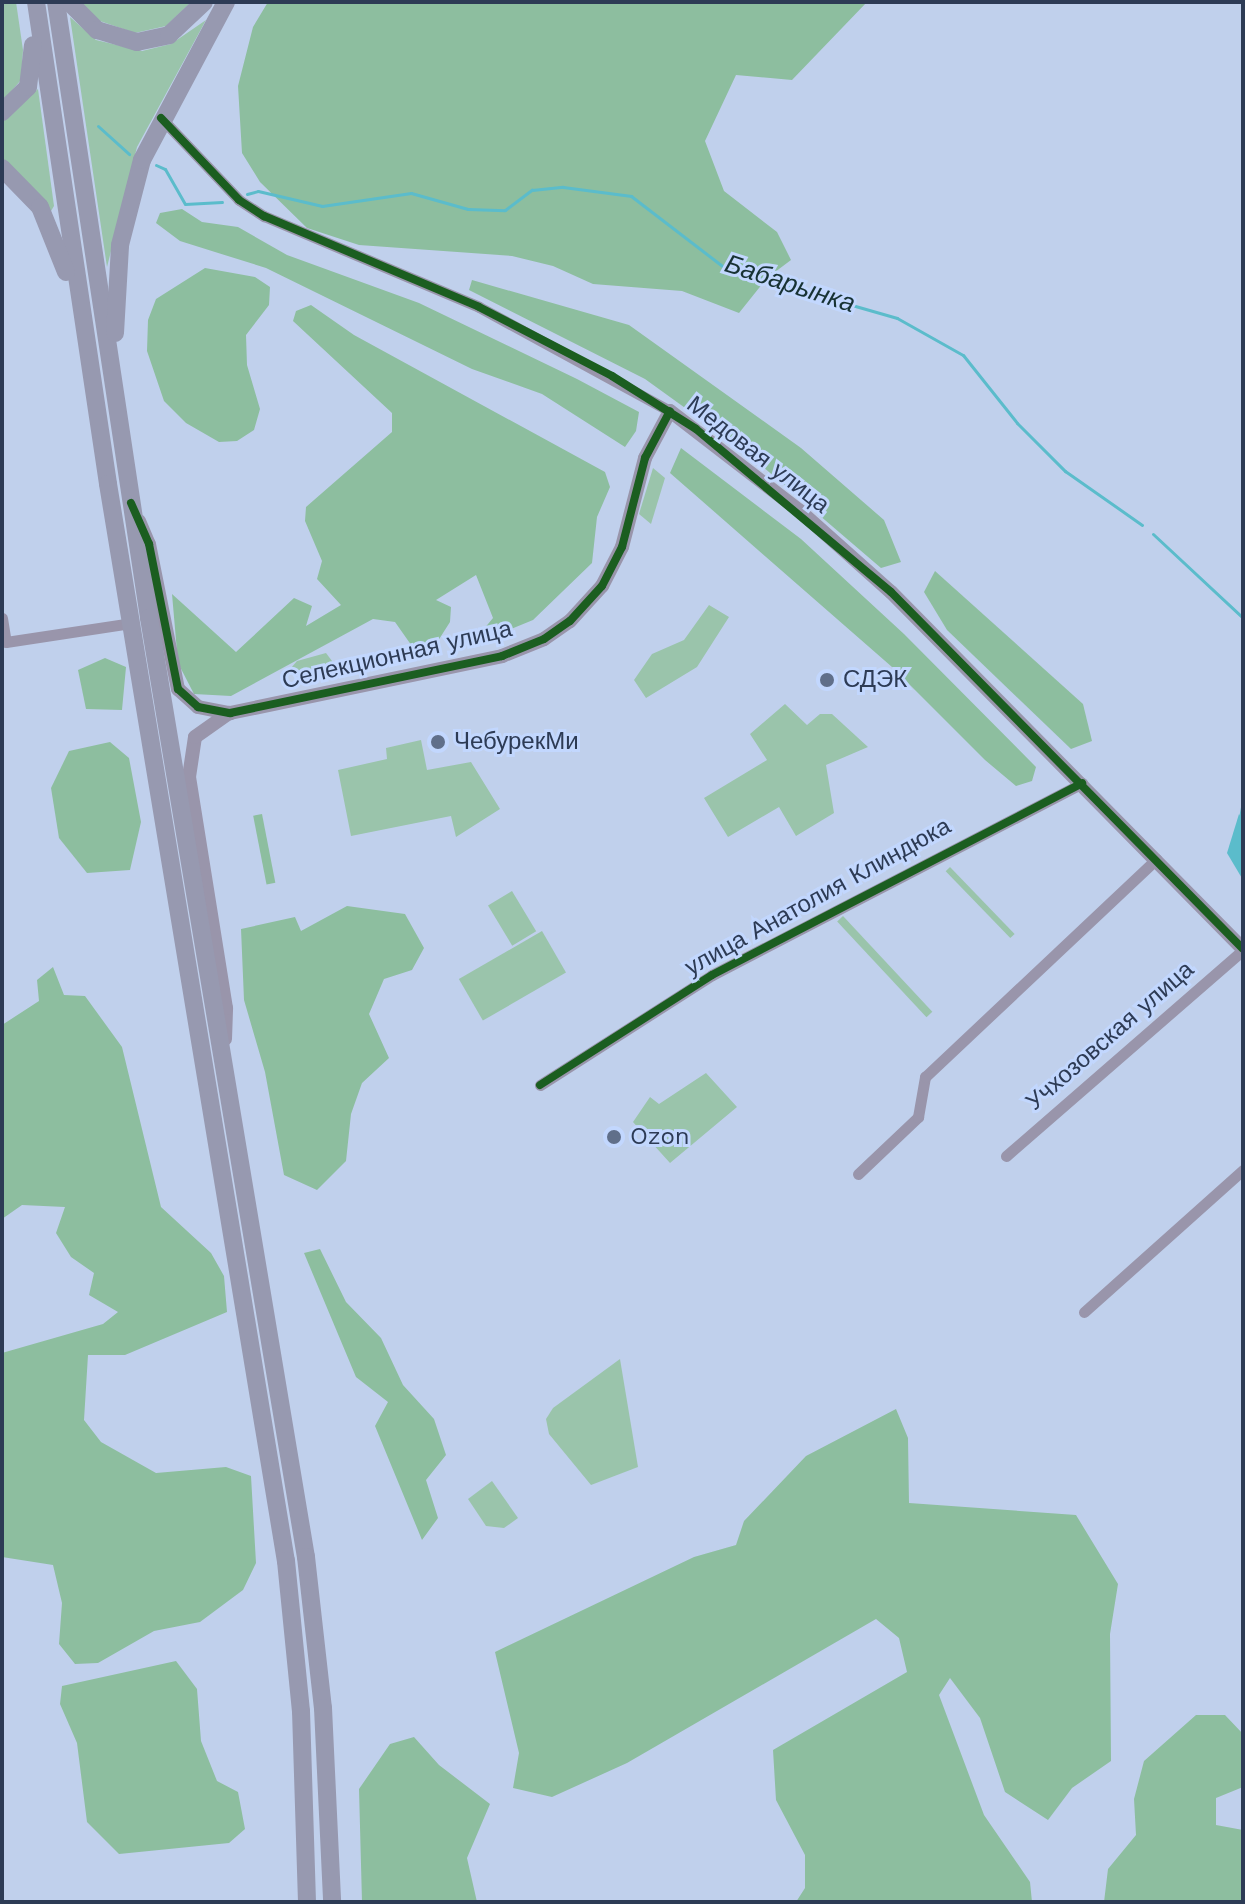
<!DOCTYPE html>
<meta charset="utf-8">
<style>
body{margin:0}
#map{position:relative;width:1245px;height:1904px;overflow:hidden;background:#c0d0ec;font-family:"Work Sans",sans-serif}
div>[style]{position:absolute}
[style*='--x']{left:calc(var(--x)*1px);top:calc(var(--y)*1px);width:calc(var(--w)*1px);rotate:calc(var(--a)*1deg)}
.green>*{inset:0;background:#9ac4ab;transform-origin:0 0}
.forest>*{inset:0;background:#8dbe9f;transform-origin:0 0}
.water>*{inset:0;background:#5bbccb}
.stream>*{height:3px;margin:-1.5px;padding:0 1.5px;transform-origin:1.5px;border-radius:1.5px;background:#5bbccb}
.minor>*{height:11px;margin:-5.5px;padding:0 5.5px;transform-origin:5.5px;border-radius:5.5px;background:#9995ab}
.tertiary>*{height:14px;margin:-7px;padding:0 7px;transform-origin:7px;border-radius:7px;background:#9995ab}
.primary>*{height:18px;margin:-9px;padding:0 9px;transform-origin:9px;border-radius:9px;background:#9799b0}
.cycleway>*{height:8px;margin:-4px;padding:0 4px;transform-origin:4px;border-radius:4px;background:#1b5e20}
.dots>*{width:22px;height:22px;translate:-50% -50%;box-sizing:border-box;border:4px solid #c2d7fe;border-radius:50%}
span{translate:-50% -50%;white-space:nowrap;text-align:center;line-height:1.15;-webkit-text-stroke:6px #c2d7fe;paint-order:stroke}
.street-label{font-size:24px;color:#2d3b55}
.poi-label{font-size:24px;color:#2d3b55}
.left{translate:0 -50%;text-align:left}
.water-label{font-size:26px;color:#173234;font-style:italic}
.frame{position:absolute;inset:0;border:4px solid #2d3b55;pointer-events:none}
</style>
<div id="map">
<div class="green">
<i style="clip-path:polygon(2px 2px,16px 2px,23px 50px,21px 80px,2px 102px)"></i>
<i style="clip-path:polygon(80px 2px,191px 2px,166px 26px,135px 33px,97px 20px)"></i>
<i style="clip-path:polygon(70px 17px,96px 40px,142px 51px,171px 44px,206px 20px,137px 147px,107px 267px)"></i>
<i style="clip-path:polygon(38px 89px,54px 206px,51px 211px,2px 159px,2px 121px)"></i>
<i style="clip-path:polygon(653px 468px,665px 478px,651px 524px,639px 514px)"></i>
<i style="clip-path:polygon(709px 605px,729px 617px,697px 667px,646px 698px,634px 680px,652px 654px,684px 640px)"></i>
<i style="clip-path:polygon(326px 653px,335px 665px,285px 675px,297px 661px)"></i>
<i style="clip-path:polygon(785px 704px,807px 725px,820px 714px,832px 714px,868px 747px,826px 765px,834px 813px,796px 836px,779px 807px,728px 837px,704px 798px,767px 760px,750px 734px)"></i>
<i style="clip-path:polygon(421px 740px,427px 770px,471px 762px,500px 809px,456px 837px,451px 816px,351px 836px,338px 770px,387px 759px,386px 748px)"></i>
<i style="left:950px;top:867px;width:93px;height:6px;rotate:46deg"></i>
<i style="left:512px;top:891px;width:47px;height:28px;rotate:59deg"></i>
<i style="left:843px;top:916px;width:131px;height:8px;rotate:47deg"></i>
<i style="left:542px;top:931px;width:48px;height:96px;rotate:60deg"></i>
<i style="clip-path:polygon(706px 1073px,737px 1107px,670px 1163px,633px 1122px,650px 1097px,659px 1104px)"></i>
<i style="clip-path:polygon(620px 1359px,638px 1467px,591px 1485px,549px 1434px,546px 1419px,553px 1408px)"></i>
<i style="clip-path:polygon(492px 1481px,518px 1518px,504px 1528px,486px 1526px,468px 1499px)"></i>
</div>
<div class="forest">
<i style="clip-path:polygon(268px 2px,867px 2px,792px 80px,736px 75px,705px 141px,724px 191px,777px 232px,791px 260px,767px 278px,739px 313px,682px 291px,593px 284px,553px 266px,512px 256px,359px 245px,307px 228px,260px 182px,242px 153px,238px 86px,253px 27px)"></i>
<i style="clip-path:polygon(182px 209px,202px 222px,238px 227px,287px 255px,419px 303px,577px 379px,639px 412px,636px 431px,625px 447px,542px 394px,472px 369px,266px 268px,180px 241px,156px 223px,160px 213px)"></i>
<i style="clip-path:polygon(205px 268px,255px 277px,270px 287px,269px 305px,246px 335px,247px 365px,260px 409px,254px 430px,237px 441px,219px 442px,186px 423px,164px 401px,147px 351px,148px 320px,156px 299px)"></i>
<i style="clip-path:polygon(472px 280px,629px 325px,801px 448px,884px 520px,901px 562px,881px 568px,742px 449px,645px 379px,469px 290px)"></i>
<i style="clip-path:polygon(311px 305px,354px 335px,605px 472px,610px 487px,597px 517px,592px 563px,533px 620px,492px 637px,478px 636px,493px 618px,476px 575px,436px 600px,451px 607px,450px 622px,436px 644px,414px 649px,395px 622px,373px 619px,231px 696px,194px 694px,178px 663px,172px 594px,236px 652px,294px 598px,312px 606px,306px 626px,341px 605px,317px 579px,322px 561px,305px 521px,306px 507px,392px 432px,392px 413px,293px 321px,296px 311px)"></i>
<i style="clip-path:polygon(681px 448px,801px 539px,904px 634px,1036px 767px,1032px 781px,1016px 786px,985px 760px,892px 667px,670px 473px)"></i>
<i style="clip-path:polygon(935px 571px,1083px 704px,1092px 741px,1071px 749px,947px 630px,924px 592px)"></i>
<i style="clip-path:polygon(105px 658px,126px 667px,122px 710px,86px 709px,78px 670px)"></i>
<i style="clip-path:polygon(110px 742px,129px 758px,141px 822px,130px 870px,87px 873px,59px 838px,51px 788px,69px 751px)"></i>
<i style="left:262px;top:814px;width:70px;height:9px;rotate:79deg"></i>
<i style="clip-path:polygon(347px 906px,405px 914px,424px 948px,412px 970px,384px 979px,369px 1014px,389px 1058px,362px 1083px,351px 1114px,346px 1161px,317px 1190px,284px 1175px,265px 1072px,244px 1000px,241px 929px,295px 917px,301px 931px)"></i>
<i style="clip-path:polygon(53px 967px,64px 995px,85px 996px,122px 1047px,161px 1207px,211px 1253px,224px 1276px,227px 1312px,125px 1355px,88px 1355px,84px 1420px,101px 1442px,156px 1473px,226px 1467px,251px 1476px,256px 1563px,243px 1590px,200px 1622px,154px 1631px,98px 1663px,75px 1664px,59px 1644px,62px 1603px,53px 1565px,2px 1557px,2px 1353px,103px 1324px,118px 1312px,89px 1295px,94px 1273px,71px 1257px,56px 1233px,65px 1207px,22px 1205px,2px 1219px,2px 1025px,39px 1001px,37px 980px)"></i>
<i style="clip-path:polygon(320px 1249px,346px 1302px,381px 1338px,403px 1385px,434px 1419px,446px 1455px,426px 1480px,438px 1518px,422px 1540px,375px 1426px,388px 1402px,356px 1377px,304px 1253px)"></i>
<i style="clip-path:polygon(896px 1409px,908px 1438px,909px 1503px,1076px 1515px,1118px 1584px,1110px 1634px,1111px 1761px,1072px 1788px,1048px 1820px,1005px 1792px,980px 1718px,950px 1678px,939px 1695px,984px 1815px,1030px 1882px,1032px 1902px,796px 1902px,805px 1888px,805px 1855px,776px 1800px,773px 1750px,907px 1672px,899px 1638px,876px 1619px,627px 1763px,552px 1797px,513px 1788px,519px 1753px,495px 1652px,694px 1557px,736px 1545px,744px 1521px,806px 1456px)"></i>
<i style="clip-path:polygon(176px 1661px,197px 1689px,201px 1741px,217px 1781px,238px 1792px,245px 1829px,229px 1843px,119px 1854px,87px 1822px,77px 1743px,60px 1704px,62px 1686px)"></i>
<i style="clip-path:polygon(1196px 1715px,1225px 1715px,1243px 1734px,1243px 1787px,1216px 1798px,1216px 1825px,1243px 1830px,1243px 1902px,1104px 1902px,1108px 1869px,1136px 1835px,1134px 1799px,1144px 1761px)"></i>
<i style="clip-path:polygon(414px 1737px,439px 1765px,490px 1804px,467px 1858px,477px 1902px,362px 1902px,359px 1789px,390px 1744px)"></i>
</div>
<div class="water">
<i style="clip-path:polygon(1239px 814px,1243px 821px,1243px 880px,1227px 853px)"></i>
</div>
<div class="stream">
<i style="--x:98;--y:126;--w:42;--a:42.1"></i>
<i style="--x:156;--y:165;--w:10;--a:24"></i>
<i style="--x:165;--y:169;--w:40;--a:60.3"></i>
<i style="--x:185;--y:204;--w:37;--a:-3"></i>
<i style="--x:247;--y:194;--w:11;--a:-15"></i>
<i style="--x:258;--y:191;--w:66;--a:13.2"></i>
<i style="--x:322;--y:206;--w:90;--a:-8.3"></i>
<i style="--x:411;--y:193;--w:59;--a:15.7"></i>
<i style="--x:468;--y:209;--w:37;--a:2"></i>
<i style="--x:505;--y:210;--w:34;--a:-37"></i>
<i style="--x:532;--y:190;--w:31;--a:-6"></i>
<i style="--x:563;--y:187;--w:69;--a:7.5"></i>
<i style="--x:631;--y:196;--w:120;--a:37.5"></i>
<i style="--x:726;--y:269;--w:178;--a:16"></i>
<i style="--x:897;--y:318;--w:76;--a:29.3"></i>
<i style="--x:963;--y:355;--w:87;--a:51.5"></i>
<i style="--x:1017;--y:423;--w:68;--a:45"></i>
<i style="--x:1065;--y:471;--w:94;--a:35"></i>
<i style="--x:1153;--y:534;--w:123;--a:43"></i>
<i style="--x:1240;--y:818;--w:17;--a:-80"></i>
</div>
<div class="minor">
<i style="--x:161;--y:118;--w:113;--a:46.4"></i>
<i style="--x:239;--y:200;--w:30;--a:33"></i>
<i style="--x:264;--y:216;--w:233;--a:22.9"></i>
<i style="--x:479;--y:307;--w:217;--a:28.6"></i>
<i style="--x:2;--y:618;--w:24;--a:81"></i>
<i style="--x:6;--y:642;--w:126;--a:-8.6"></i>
<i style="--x:540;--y:1085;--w:204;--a:-32.6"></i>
<i style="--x:712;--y:975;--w:417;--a:-27.4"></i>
<i style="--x:1006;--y:1156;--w:314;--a:-41"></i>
<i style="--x:858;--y:1174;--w:83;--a:-43.5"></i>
<i style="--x:918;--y:1117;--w:41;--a:-80.1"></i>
<i style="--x:925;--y:1077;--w:318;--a:-43.3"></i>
<i style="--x:1084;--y:1312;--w:213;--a:-41.8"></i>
</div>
<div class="tertiary">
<i style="--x:139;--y:521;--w:25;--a:67"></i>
<i style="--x:149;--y:544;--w:148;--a:78.7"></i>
<i style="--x:178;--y:689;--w:27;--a:42"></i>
<i style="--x:198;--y:707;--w:33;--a:11"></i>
<i style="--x:230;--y:713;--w:278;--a:-11.8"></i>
<i style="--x:502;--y:656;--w:45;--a:-22"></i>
<i style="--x:544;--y:639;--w:32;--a:-35"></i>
<i style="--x:570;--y:621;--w:47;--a:-47.6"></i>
<i style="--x:602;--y:586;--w:44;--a:-62.9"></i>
<i style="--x:622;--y:547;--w:92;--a:-75.5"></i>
<i style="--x:645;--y:458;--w:53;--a:-62"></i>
<i style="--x:670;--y:411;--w:164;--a:37.6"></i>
<i style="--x:800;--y:511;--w:122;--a:41.7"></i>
<i style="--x:891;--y:592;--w:501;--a:45.4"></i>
<i style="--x:225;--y:1039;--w:31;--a:-88"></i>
<i style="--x:226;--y:1008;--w:234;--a:-99.1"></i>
<i style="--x:189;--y:777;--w:40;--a:-81.5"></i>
<i style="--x:195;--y:737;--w:42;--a:-35.2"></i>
</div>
<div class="primary">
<i style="--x:36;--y:2;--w:487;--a:81.5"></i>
<i style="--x:108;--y:484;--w:1092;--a:80.62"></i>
<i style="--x:286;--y:1561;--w:151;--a:84.3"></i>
<i style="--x:301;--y:1711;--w:191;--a:88.2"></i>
<i style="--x:56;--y:2;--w:623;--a:81.41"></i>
<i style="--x:149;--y:618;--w:952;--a:80.51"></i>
<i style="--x:306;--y:1557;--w:152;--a:83.6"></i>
<i style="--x:323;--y:1708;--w:194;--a:87.3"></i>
<i style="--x:69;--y:2;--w:40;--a:45"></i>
<i style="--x:97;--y:30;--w:42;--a:16.7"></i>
<i style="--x:137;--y:42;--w:33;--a:-12"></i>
<i style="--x:169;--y:35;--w:48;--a:-43.3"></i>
<i style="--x:2;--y:112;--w:36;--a:-44"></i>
<i style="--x:28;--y:87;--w:42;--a:-83.2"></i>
<i style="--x:2;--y:168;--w:54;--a:45.7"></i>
<i style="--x:40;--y:207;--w:70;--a:68.2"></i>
<i style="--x:115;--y:333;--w:88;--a:-86.7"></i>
<i style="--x:120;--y:245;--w:88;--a:-75.5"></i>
<i style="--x:142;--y:160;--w:179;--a:-62"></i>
</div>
<div class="cycleway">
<i style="--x:161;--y:118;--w:113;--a:46.4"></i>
<i style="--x:239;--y:200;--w:30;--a:33"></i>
<i style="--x:264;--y:216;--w:233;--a:22.9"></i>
<i style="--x:479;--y:307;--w:150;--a:27.4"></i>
<i style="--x:612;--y:376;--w:99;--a:32.2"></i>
<i style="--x:696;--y:429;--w:254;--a:39.9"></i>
<i style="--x:891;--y:592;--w:501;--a:45.4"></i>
<i style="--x:131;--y:503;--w:45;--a:66.3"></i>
<i style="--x:149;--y:544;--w:148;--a:78.7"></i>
<i style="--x:178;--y:689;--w:27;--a:42"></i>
<i style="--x:198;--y:707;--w:33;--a:11"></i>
<i style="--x:230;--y:713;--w:278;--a:-11.8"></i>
<i style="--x:502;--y:656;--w:45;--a:-22"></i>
<i style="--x:544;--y:639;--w:32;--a:-35"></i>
<i style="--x:570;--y:621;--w:47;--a:-47.6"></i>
<i style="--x:602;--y:586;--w:44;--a:-62.9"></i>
<i style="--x:622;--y:547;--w:92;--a:-75.5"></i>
<i style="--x:645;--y:458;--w:53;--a:-62"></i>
<i style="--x:540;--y:1085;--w:204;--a:-32.6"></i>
<i style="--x:712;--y:975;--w:417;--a:-27.4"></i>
</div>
<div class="dots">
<i style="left:827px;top:680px;background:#606f8a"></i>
<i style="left:438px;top:742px;background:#606f8a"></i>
<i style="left:614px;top:1137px;background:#606f8a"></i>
</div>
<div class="street-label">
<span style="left:758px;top:455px;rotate:38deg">Медовая улица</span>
<span style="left:397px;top:655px;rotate:-13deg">Селекционная улица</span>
<span style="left:818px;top:897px;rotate:-29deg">улица Анатолия Клиндюка</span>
<span style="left:1110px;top:1036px;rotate:-41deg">Учхозовская улица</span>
</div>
<div class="poi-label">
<span class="left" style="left:843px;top:680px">СДЭК</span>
<span class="left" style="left:454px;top:742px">ЧебурекМи</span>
<span class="left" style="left:630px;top:1137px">Ozon</span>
</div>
<div class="water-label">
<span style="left:790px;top:284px;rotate:18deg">Бабарынка</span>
</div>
<div class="frame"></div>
</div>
